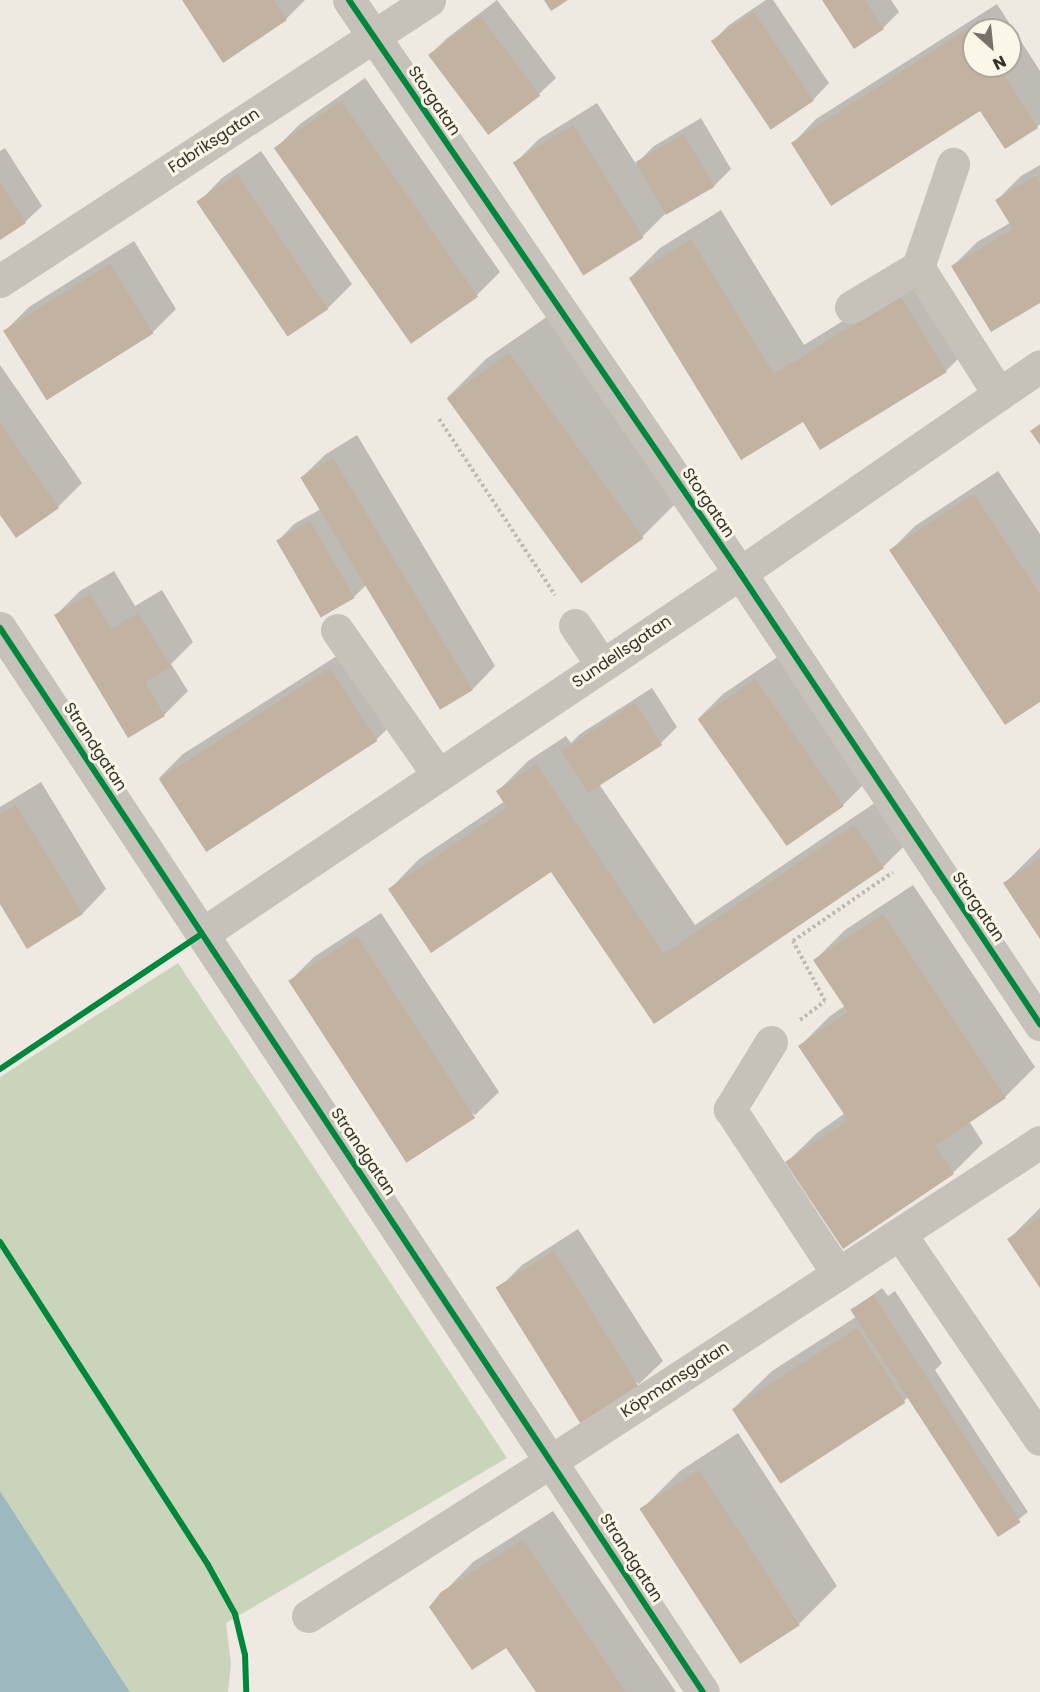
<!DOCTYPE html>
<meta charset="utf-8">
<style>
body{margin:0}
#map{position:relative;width:1040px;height:1692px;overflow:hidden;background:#eeeae1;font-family:Poppins,sans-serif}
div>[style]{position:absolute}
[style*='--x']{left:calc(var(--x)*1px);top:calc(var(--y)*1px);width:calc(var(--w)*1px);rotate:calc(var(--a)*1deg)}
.green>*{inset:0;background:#cad4ba}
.water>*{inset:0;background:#9db8bf}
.shadow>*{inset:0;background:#0003}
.building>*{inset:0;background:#c1b2a2;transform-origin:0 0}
.path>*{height:4px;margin-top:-2px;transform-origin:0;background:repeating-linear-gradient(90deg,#bfbbb2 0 3px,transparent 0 6px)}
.minor>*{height:33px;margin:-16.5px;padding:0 16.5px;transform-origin:16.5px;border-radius:16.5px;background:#c6c2ba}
.cycleway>*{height:6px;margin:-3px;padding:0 3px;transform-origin:3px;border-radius:3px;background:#00873e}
span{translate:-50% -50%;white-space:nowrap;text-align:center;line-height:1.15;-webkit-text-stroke:6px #faf6e8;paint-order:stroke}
.street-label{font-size:16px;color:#373028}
.north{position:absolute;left:962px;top:18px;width:60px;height:60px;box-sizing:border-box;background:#faf6e8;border:2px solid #aca79b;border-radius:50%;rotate:153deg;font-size:16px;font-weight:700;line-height:24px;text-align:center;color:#373028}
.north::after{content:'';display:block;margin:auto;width:21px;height:27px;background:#777169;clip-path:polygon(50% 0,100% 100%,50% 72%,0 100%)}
</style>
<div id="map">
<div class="green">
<i style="clip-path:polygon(178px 963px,507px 1458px,226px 1623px,231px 1664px,228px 1692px,130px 1692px,0 1491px,0 1077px)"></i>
</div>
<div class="water">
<i style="clip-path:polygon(0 1491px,130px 1692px,0 1692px)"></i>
</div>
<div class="shadow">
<i style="clip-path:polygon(184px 0,305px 0,286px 19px)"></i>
<i style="clip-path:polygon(497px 0,556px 78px,539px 94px,488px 132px,430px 55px,446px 39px)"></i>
<i style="clip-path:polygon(766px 0,773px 0,829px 83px,813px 100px,713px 41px,729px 25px)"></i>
<i style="clip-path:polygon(823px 0,891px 0,899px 12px,883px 28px)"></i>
<i style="clip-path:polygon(evenodd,997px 4px,1040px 71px,1040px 124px,1037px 127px,981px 109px,793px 143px,816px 119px,997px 4px,974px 30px,1010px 30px,1010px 66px,974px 66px,974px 30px)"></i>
<i style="clip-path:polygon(365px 78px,500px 272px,476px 296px,276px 148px,300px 124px)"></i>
<i style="clip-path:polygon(597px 103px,636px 164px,654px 146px,701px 118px,731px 169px,714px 186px,667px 212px,642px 237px,584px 273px,515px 163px,539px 139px)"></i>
<i style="clip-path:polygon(5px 148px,42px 206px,25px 222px,0 238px,0 151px)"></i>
<i style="clip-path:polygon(261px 151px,352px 284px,328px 308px,289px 334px,199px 202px,222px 178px)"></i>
<i style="clip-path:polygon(1040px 165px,1040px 301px,953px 266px,977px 242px,1010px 223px,997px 200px,1021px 176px)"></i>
<i style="clip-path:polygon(721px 210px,804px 345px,930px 267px,976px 341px,946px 371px,803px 420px,630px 278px,660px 248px)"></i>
<i style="clip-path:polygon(134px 241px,176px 309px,152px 333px,47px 399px,5px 331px,29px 307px)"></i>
<i style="clip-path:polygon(548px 316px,679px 500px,641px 538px,448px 397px,486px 359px)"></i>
<i style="clip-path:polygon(0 365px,82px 483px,58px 507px,0 512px)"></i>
<i style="clip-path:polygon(357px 435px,495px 666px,472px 690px,440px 708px,366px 585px,354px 597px,278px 541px,294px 524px,321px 509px,302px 477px,326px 454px)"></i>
<i style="clip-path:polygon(998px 471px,1040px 534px,1040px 701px,891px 550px,915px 526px)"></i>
<i style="clip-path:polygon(114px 571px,135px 606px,162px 590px,193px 642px,171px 664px,188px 691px,164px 715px,56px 615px,80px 591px)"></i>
<i style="clip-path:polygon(354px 645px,400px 716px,376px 740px,159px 778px,183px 754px)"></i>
<i style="clip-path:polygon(779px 656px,866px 782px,842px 806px,699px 718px,723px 694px)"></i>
<i style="clip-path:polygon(652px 688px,677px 727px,661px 743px,599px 784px,695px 925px,885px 796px,913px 837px,883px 867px,654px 1022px,551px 870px,390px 889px,419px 859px,505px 801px,498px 791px,528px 761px,566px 736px,571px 743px,580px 734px)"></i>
<i style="clip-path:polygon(41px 782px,106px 889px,83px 913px,28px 947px,0 902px,0 807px)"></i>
<i style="clip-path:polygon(1040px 848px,1040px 937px,1005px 883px)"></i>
<i style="clip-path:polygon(913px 885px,1035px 1067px,1005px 1097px,969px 1121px,983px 1143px,953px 1173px,843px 1247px,787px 1162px,817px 1133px,845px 1113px,800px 1046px,830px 1016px,846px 1005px,815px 960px,845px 930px)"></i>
<i style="clip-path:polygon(381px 913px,499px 1092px,475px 1115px,290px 981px,314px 957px)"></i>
<i style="clip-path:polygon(1040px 1208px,1040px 1285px,1009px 1239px)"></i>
<i style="clip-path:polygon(578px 1229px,663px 1361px,639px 1384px,498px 1289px,522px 1265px)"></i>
<i style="clip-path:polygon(882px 1288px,888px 1296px,895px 1291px,942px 1363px,935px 1370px,1028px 1512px,998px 1535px,908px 1397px,904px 1401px,733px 1409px,772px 1371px,856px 1317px,852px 1310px)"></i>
<i style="clip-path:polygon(738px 1433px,837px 1586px,799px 1624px,642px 1509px,680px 1471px)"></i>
<i style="clip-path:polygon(553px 1511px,676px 1692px,538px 1692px,507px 1646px,443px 1593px,473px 1562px)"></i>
</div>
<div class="building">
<i style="clip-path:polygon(182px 0,274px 0,287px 20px,223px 63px)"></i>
<i style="clip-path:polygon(544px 0,568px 0,551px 11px)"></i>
<i style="clip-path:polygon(822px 0,864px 0,884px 29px,854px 49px)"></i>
<i style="left:754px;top:12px;width:107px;height:52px;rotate:56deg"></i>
<i style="left:480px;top:16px;width:100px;height:65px;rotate:53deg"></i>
<i style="clip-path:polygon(972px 26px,974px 66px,998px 66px,1038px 128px,1005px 149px,980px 111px,831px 206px,791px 143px)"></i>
<i style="left:341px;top:101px;width:239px;height:82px;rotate:55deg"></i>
<i style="left:573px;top:125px;width:133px;height:71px;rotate:58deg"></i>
<i style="left:684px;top:134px;width:61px;height:56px;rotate:60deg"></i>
<i style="left:237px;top:174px;width:163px;height:49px;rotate:56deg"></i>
<i style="clip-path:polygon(1036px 176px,1040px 183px,1040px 303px,991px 332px,951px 266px,1013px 229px,995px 200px)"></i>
<i style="clip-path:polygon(0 182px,26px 223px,0 240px)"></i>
<i style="clip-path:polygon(691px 239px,774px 374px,900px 296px,947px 372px,820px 450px,803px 422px,741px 460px,629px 278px)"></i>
<i style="left:110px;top:264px;width:82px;height:126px;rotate:58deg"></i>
<i style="left:509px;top:353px;width:229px;height:77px;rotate:54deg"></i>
<i style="clip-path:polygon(0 423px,59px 508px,16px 538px,0 515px)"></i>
<i style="clip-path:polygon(1040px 424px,1040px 445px,1030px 431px)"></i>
<i style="left:333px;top:458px;width:271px;height:38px;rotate:59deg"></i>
<i style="clip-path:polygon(974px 494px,1040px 594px,1040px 702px,1005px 725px,889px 550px)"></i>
<i style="left:310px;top:521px;width:89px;height:39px;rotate:60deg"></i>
<i style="clip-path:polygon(90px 594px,111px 629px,138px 613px,171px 667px,145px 682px,165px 716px,128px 738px,54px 615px)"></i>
<i style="left:330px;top:668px;width:87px;height:204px;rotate:57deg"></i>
<i style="left:755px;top:679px;width:155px;height:70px;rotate:55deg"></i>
<i style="left:635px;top:703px;width:50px;height:88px;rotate:57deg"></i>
<i style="clip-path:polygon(536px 764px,664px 954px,854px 825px,884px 868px,654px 1024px,551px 872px,431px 953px,388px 889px,507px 808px,496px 791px)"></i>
<i style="clip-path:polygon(16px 805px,83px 914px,27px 949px,0 904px,0 815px)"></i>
<i style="clip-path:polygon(1040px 858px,1040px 939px,1003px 883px)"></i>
<i style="clip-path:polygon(883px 914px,1006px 1098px,935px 1146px,954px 1174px,843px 1249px,785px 1162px,848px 1120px,798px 1046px,848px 1012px,813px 960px)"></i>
<i style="left:357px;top:936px;width:217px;height:82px;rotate:57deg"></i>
<i style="clip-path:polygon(1040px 1217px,1040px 1288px,1007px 1239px)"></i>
<i style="left:554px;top:1251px;width:160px;height:69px;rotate:58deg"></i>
<i style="left:873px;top:1295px;width:271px;height:27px;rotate:57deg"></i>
<i style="left:857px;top:1328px;width:89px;height:149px;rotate:57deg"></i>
<i style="left:699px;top:1470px;width:185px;height:71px;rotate:57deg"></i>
<i style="clip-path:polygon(523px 1540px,626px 1692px,536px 1692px,506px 1648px,472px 1670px,429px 1607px,441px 1592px)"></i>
</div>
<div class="path">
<i style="--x:439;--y:419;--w:211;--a:56.6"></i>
<i style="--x:800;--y:1020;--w:31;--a:-37"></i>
<i style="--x:825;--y:1001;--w:68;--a:-118.1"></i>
<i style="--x:793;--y:941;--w:121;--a:-34.6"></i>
</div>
<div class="minor">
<i style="--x:349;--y:0;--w:694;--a:55.69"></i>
<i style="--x:740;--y:573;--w:542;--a:56.37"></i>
<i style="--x:918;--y:267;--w:109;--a:-71.2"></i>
<i style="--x:0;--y:281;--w:513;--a:-33.23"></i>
<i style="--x:851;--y:307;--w:78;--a:-30.8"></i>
<i style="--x:918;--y:267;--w:151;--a:57.5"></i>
<i style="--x:575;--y:625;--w:48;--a:56"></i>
<i style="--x:0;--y:628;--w:1275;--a:56.55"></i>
<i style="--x:337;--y:630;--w:177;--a:55.1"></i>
<i style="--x:202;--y:934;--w:648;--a:-33.86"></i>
<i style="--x:740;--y:573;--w:364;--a:-34.6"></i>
<i style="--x:771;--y:1042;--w:79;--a:121.5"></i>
<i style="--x:730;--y:1109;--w:197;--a:56.8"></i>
<i style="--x:900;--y:1234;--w:248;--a:55.7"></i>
<i style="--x:308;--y:1616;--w:288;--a:-32.5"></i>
<i style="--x:551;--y:1461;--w:584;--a:-33.12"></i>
</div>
<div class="cycleway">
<i style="--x:349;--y:0;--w:694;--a:55.69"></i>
<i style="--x:740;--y:573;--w:542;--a:56.37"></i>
<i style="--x:0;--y:628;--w:1275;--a:56.55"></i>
<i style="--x:0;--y:1069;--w:243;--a:-33.8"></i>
<i style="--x:0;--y:1242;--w:384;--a:57.2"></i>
<i style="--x:208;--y:1565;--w:56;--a:61.1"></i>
<i style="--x:235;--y:1614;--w:42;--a:76.3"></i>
<i style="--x:245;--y:1655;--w:37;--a:88"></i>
</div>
<div class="street-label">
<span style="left:434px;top:101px;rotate:56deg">Storgatan</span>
<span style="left:214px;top:141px;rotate:-33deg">Fabriksgatan</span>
<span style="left:708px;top:503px;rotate:56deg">Storgatan</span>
<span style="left:622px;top:652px;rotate:-34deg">Sundellsgatan</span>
<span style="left:95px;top:747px;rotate:57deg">Strandgatan</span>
<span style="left:978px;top:907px;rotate:56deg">Storgatan</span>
<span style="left:363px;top:1152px;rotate:56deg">Strandgatan</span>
<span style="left:675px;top:1380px;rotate:-33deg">Köpmansgatan</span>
<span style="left:631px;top:1558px;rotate:57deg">Strandgatan</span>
</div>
<div class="north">N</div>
</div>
